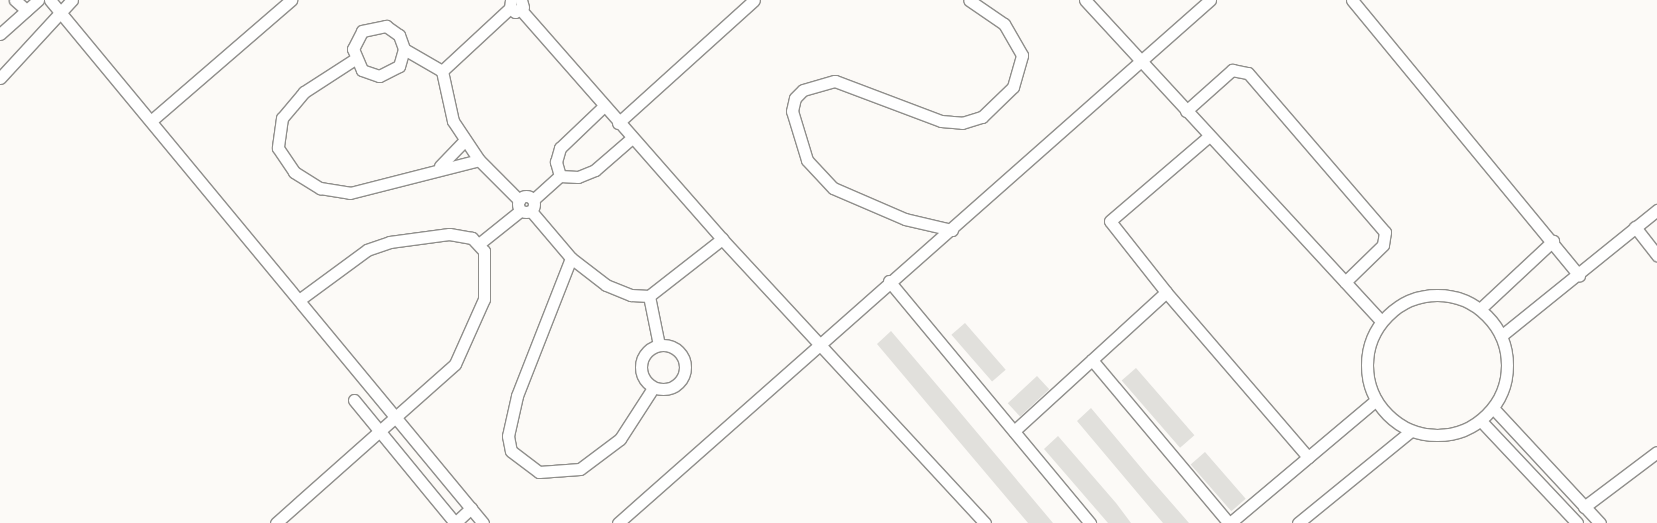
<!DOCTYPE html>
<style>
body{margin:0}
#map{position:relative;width:1657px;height:523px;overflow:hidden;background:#fcfaf7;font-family:Helvetica,sans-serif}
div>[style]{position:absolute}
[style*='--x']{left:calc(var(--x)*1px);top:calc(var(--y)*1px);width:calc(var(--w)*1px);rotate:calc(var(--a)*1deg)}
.building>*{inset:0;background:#e1e0dc;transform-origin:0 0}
.roads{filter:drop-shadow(1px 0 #8f8e8b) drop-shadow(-1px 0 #8f8e8b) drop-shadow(0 1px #8f8e8b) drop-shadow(0 -1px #8f8e8b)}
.minor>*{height:11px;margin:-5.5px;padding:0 5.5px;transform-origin:5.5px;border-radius:5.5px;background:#fff}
.minor>.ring{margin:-5.5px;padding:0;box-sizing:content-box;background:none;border:11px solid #fff;border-radius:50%}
span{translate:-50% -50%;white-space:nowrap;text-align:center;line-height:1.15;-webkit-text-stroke:4px #fcfaf7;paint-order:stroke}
</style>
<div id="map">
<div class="building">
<i style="left:965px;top:323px;width:62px;height:18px;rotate:49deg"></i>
<i style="clip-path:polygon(891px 331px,948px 398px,1053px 523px,1028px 523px,957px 439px,877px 344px)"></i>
<i style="left:1136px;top:368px;width:89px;height:19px;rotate:49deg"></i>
<i style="left:1037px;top:376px;width:18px;height:40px;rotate:47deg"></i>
<i style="clip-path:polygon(1091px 408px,1148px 476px,1189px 523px,1163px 523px,1146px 503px,1077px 421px)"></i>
<i style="clip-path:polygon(1058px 436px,1116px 503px,1131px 523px,1108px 523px,1044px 449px)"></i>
<i style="left:1205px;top:452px;width:62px;height:19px;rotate:49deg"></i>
</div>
<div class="roads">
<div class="minor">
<i style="--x:15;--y:0;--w:15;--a:42"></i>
<i style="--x:50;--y:0;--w:679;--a:50.38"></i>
<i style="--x:511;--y:0;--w:8;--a:97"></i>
<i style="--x:510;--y:8;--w:6;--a:39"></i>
<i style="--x:515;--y:12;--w:9;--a:-32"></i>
<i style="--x:523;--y:7;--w:7;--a:-106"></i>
<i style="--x:1085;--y:0;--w:437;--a:47.3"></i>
<i style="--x:1352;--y:0;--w:357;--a:50.5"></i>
<i style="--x:510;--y:8;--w:93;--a:137.2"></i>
<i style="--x:442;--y:71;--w:51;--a:77.6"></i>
<i style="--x:453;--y:121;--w:47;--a:56.3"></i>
<i style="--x:479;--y:160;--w:57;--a:45"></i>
<i style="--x:521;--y:10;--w:305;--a:48.7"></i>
<i style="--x:722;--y:239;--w:387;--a:47.2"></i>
<i style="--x:0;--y:34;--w:51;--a:-41.8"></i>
<i style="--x:404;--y:49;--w:18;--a:106"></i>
<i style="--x:399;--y:66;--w:22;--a:153"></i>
<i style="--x:379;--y:76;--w:18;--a:-161"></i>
<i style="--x:362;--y:70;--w:23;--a:-113"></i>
<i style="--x:353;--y:49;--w:20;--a:-63"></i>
<i style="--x:362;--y:31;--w:25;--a:-12"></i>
<i style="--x:386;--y:26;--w:16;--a:35"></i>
<i style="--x:399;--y:35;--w:15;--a:70"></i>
<i style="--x:404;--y:49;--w:44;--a:30.1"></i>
<i style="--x:355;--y:59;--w:61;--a:147.1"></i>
<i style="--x:304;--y:92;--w:34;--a:130"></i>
<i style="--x:282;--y:118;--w:30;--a:98"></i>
<i style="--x:278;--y:148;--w:29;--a:56"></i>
<i style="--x:294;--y:172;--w:31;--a:32"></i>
<i style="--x:320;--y:188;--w:30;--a:9"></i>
<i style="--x:350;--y:193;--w:133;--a:-14.3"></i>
<i style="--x:0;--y:78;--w:106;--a:-47.3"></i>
<i style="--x:1186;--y:111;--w:62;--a:-41.7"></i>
<i style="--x:1232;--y:70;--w:16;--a:11"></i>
<i style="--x:1248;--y:73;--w:210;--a:49.3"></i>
<i style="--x:1385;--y:232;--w:13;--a:99"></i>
<i style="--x:1383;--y:245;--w:53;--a:135.8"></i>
<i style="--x:152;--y:120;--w:184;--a:-40.8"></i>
<i style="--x:618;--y:123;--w:183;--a:-42.1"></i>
<i style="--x:440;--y:166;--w:36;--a:-46"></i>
<i style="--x:560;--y:176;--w:15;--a:-106"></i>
<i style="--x:556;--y:162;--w:15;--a:-74"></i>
<i style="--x:560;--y:148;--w:61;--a:-43.7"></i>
<i class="ring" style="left:518px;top:196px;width:5px;height:5px"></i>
<i style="--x:533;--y:200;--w:36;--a:-42"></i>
<i style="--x:560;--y:176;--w:18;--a:3"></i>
<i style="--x:578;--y:177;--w:18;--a:-22"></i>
<i style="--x:595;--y:170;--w:49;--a:-40.9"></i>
<i style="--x:531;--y:211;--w:62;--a:49.6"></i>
<i style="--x:571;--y:258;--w:44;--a:37.6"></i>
<i style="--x:606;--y:285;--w:27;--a:22"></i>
<i style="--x:631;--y:295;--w:18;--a:3"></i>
<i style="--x:649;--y:296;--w:93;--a:-38"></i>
<i style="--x:1635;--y:227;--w:36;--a:52"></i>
<i style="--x:952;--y:230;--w:48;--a:-166.8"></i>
<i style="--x:905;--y:219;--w:78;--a:-156.7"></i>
<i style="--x:833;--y:188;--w:38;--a:-133"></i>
<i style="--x:807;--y:160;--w:51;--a:-107"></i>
<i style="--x:792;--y:111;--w:13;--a:-77"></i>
<i style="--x:795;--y:98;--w:11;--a:-45"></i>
<i style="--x:803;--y:90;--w:33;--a:-16"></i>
<i style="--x:835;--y:81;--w:113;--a:20.7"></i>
<i style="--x:941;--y:121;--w:21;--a:5"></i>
<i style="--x:962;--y:123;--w:21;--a:-17"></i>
<i style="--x:982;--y:117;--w:43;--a:-44.1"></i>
<i style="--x:1013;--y:87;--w:33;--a:-74"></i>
<i style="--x:1022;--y:55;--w:36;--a:-120"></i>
<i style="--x:1004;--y:24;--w:42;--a:-145.6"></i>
<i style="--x:480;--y:243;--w:51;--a:-38.7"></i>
<i style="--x:571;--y:258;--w:148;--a:111.4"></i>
<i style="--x:517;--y:396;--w:41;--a:102.7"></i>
<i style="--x:508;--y:436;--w:15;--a:79"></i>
<i style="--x:511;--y:451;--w:35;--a:37"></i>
<i style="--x:539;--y:472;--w:41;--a:-4.2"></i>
<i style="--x:580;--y:469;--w:50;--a:-36.9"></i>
<i style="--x:620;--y:439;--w:61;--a:-57.1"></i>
<i style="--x:889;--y:281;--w:315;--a:50.3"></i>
<i style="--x:1166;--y:292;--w:90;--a:-128.3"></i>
<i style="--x:1110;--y:221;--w:130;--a:-40.6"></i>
<i class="ring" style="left:1367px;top:295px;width:129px;height:129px"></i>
<i style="--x:649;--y:296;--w:50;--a:78.5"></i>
<i style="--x:1480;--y:309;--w:100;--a:-43"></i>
<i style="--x:1501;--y:336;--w:201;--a:-38.9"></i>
<i class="ring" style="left:641px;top:345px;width:33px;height:33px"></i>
<i style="--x:1092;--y:360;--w:213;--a:50"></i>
<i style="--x:354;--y:400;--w:159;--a:50.6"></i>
<i style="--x:1493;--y:408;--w:157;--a:47.1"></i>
<i style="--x:1481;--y:421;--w:140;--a:46.7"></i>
<i style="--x:1014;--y:431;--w:206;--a:-42.4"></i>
<i style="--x:1166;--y:292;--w:218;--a:49.3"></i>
<i style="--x:1584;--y:507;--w:91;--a:-37"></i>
<i style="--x:276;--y:523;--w:239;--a:-41.6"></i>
<i style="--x:455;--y:364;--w:71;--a:-66"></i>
<i style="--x:484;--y:299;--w:48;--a:-90"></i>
<i style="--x:484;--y:251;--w:18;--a:-133"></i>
<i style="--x:472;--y:238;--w:23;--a:-170"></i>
<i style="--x:449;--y:234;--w:60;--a:172.3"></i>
<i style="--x:390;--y:242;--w:24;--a:161"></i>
<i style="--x:367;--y:250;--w:84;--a:143.7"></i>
<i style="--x:455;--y:523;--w:22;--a:-43"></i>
<i style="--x:618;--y:523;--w:790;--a:-41.46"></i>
<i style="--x:1230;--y:523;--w:191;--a:-40.1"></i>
<i style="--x:1298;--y:523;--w:146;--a:-39.2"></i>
</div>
</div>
</div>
